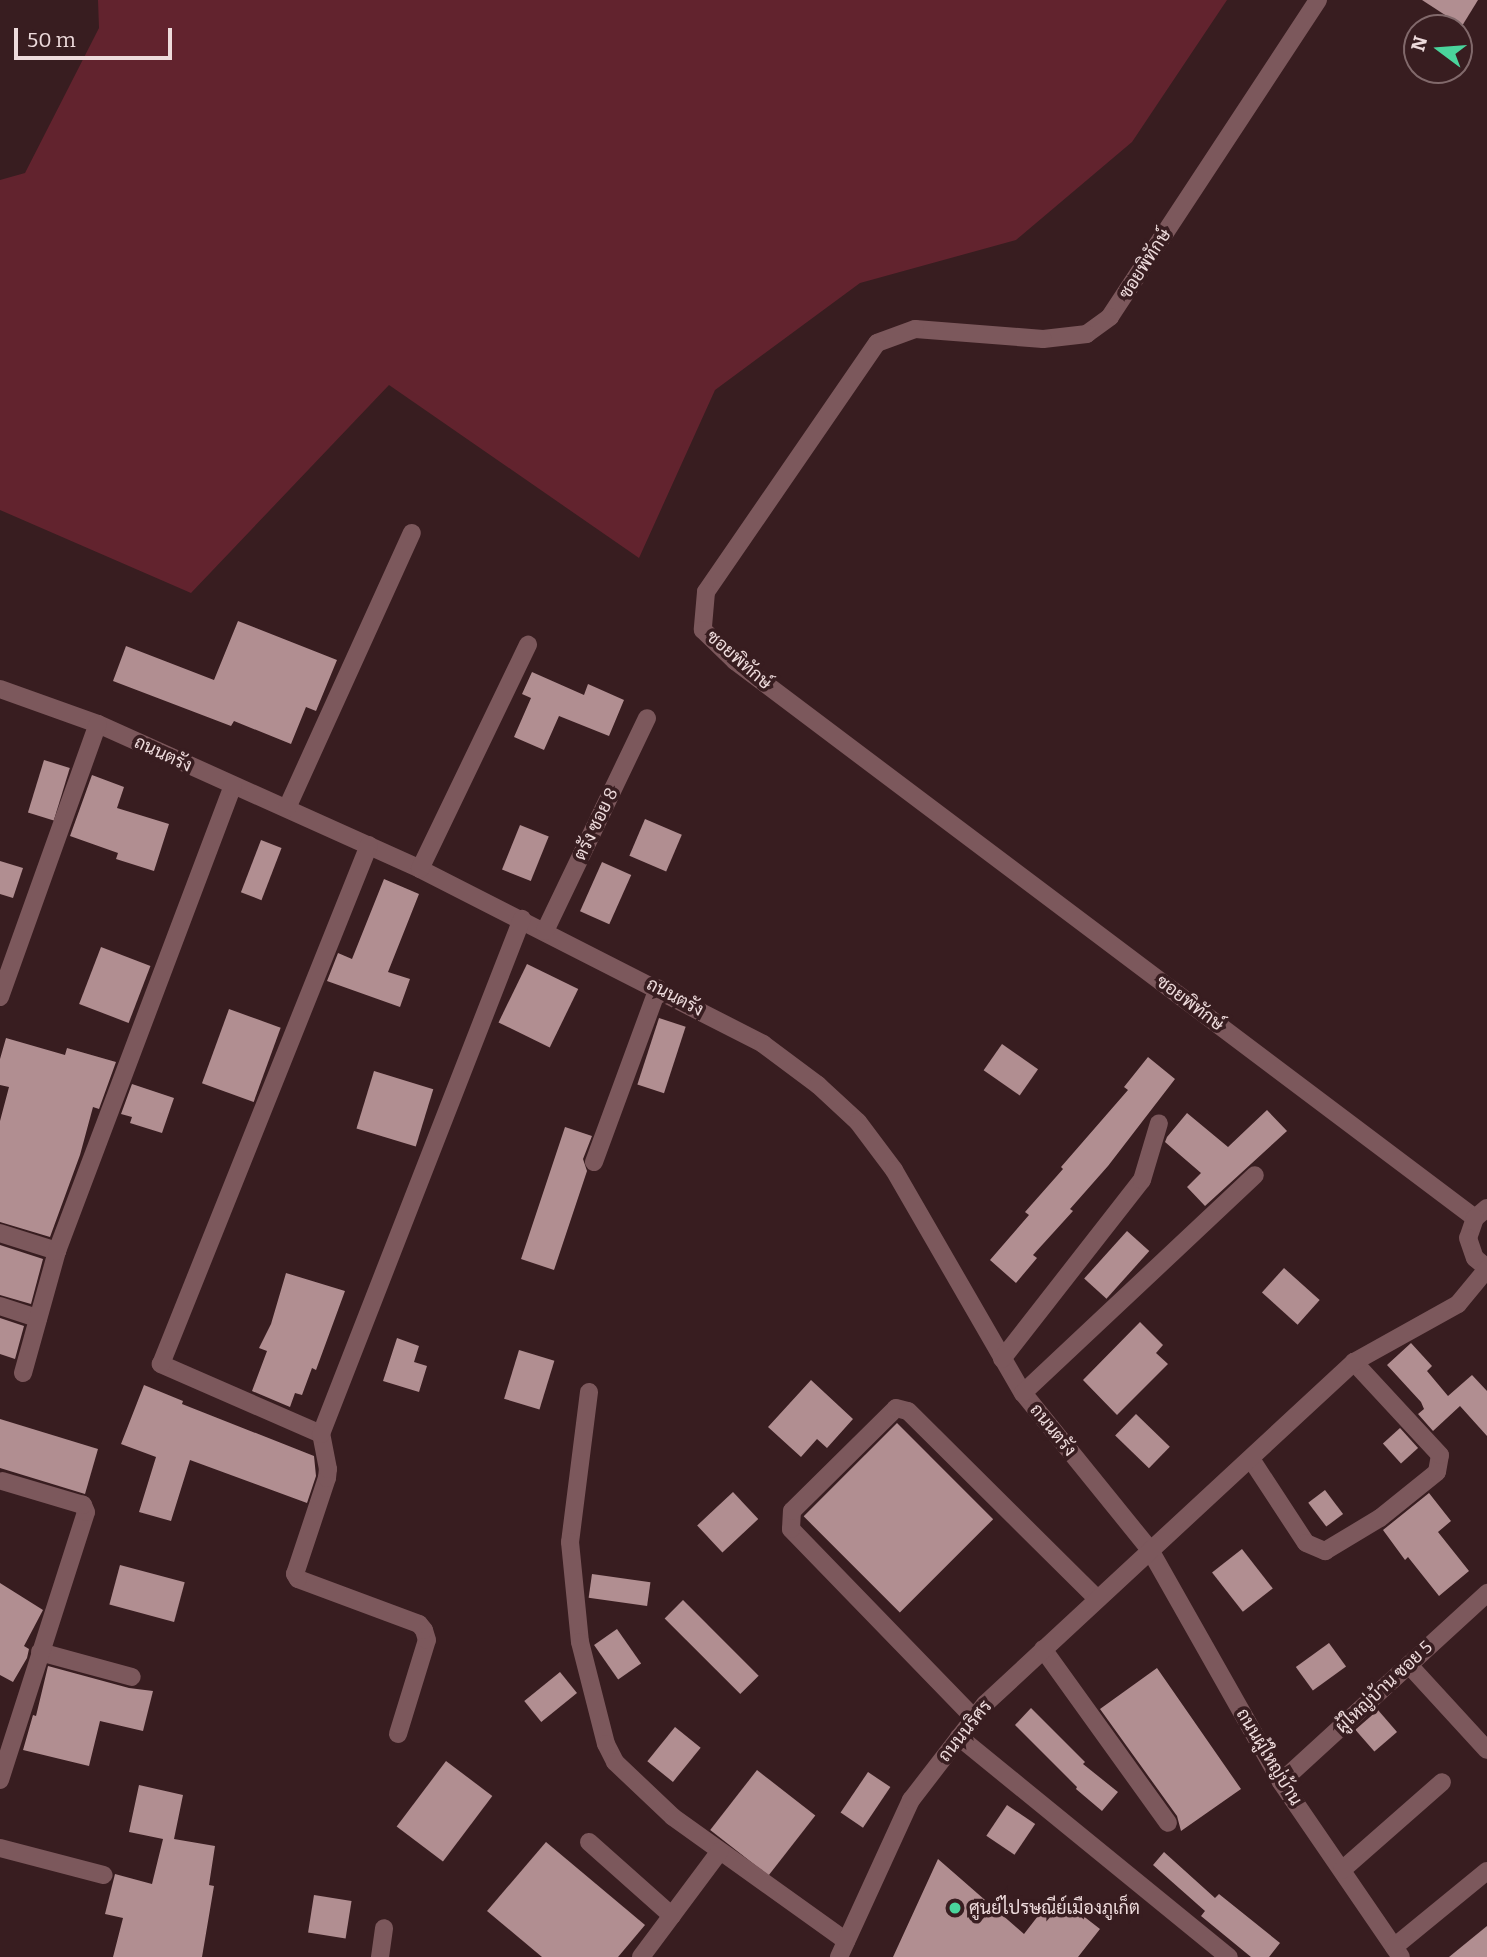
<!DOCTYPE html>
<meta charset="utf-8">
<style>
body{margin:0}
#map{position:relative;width:1487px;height:1957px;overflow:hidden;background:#381d20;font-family:Bitter,Sarabun,serif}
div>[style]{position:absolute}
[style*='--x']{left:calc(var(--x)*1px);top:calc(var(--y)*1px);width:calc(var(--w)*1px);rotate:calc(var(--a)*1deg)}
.green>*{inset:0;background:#62232e}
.building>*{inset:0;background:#b18e91;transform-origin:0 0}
.minor>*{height:18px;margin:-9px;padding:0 9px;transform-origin:9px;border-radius:9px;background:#7c585c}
.dots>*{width:19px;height:19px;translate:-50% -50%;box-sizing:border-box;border:4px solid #381d20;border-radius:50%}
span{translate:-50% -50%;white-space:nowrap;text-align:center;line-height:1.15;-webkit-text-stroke:7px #381d20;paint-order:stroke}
.street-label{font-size:18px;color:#eedbdc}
.poi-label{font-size:18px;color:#eedbdc}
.left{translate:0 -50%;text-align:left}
.north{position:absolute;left:1403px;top:14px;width:70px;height:70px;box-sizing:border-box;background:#381d20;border:2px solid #81696b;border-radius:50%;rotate:286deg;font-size:19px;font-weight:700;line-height:28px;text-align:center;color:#eedbdc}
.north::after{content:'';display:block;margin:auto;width:24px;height:32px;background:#4ad49c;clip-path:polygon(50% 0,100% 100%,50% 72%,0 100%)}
.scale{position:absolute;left:14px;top:28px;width:158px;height:32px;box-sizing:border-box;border:4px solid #eedbdc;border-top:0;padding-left:9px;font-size:21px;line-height:24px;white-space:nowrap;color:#eedbdc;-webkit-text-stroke:5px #381d20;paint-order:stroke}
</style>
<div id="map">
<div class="green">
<i style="clip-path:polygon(98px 0,1227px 0,1132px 142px,1016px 240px,860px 283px,715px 390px,639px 558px,389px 385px,191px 593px,0 510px,0 180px,25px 173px,99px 28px)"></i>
</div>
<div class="building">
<i style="clip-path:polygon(1422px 0,1478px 0,1462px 26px)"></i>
<i style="clip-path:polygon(238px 621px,337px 660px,316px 711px,306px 707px,291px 744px,234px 721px,231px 726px,113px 681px,126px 646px,214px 680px)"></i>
<i style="clip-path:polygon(532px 672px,584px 695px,588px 684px,624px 700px,609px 736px,559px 716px,544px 750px,514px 737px,531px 698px,522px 694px)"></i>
<i style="left:44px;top:760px;width:27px;height:55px;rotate:17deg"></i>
<i style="clip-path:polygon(92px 775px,124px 787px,117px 808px,169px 824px,154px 871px,116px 859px,118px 853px,70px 836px)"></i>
<i style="left:645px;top:819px;width:40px;height:40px;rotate:23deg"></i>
<i style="left:520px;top:825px;width:31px;height:48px;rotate:22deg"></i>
<i style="left:261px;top:840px;width:22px;height:56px;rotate:21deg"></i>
<i style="clip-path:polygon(0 861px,23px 868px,13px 898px,0 894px)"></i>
<i style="left:602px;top:862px;width:32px;height:54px;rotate:24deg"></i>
<i style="clip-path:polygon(384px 879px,419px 894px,388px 972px,410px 979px,400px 1007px,327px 981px,338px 953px,352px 959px)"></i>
<i style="left:101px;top:947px;width:53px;height:61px;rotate:21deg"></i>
<i style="left:527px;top:964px;width:57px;height:65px;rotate:26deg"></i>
<i style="left:229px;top:1009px;width:55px;height:79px;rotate:20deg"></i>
<i style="left:659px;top:1018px;width:28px;height:70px;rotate:18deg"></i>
<i style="clip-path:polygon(6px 1038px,65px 1055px,67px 1048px,116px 1062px,99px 1109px,93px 1107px,80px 1155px,50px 1237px,0 1222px,0 1121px,9px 1087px,0 1085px,0 1059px)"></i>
<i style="left:1002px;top:1044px;width:44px;height:32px;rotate:35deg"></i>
<i style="clip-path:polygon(1148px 1057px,1175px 1079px,1108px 1166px,1070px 1209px,1073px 1211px,1033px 1255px,1037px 1258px,1016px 1283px,990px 1260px,1029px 1215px,1025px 1212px,1063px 1169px,1061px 1167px,1128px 1090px,1124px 1087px)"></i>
<i style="left:374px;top:1071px;width:62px;height:60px;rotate:17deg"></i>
<i style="clip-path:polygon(132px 1084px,174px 1098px,162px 1133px,130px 1123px,132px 1117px,121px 1114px)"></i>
<i style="clip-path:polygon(1267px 1110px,1287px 1131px,1205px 1206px,1187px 1187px,1201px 1173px,1165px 1142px,1167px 1137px,1187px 1113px,1228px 1147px)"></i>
<i style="clip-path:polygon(565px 1127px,592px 1136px,583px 1159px,587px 1171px,554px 1270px,521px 1259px)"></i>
<i style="left:1127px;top:1231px;width:30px;height:64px;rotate:42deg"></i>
<i style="clip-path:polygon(0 1245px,43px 1259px,31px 1304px,0 1295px)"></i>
<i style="left:1284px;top:1268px;width:48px;height:33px;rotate:42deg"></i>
<i style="clip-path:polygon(286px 1273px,345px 1291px,316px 1370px,312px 1368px,302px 1395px,295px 1393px,290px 1407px,252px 1391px,267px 1351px,259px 1348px,271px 1324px)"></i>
<i style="clip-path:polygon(0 1318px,24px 1326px,15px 1359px,0 1354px)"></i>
<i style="clip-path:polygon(1140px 1322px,1163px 1345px,1156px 1353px,1168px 1364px,1117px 1415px,1083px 1380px)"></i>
<i style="clip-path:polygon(397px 1338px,419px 1346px,414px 1362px,427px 1366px,419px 1392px,383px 1381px)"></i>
<i style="clip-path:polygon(1411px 1343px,1432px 1366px,1427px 1371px,1448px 1396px,1472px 1375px,1487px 1391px,1487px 1436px,1460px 1406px,1433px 1431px,1418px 1414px,1424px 1409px,1421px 1402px,1387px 1365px)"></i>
<i style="left:519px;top:1350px;width:37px;height:51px;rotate:17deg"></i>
<i style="clip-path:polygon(811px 1380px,853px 1419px,827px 1448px,817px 1439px,801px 1457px,768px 1427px)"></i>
<i style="clip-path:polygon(144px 1385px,183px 1401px,182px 1404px,314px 1456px,316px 1476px,307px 1503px,190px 1460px,171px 1521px,139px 1512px,156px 1457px,121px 1444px)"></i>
<i style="left:1136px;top:1414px;width:47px;height:30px;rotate:44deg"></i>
<i style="clip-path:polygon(0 1419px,98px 1449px,85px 1494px,0 1468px)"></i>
<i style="left:897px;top:1423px;width:136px;height:132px;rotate:45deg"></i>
<i style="left:1400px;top:1428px;width:27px;height:23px;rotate:48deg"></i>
<i style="left:1325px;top:1490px;width:30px;height:21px;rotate:53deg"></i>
<i style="left:733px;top:1492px;width:37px;height:49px;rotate:47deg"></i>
<i style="clip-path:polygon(1429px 1493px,1451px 1521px,1438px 1532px,1469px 1571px,1439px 1596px,1408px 1557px,1405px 1560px,1383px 1530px)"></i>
<i style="left:1242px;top:1549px;width:50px;height:38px;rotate:52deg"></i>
<i style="left:120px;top:1565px;width:67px;height:41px;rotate:15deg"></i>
<i style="left:592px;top:1574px;width:59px;height:24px;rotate:8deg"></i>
<i style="clip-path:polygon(0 1583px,43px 1610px,24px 1646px,29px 1649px,27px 1658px,13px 1682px,0 1675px)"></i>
<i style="left:683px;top:1600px;width:107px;height:26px;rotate:45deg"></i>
<i style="left:617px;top:1629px;width:42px;height:28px;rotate:55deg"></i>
<i style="left:1329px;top:1643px;width:29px;height:41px;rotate:54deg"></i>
<i style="clip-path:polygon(48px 1666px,129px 1688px,153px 1691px,143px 1731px,100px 1721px,89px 1766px,23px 1750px,33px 1715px,36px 1716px)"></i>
<i style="clip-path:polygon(1157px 1668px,1241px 1789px,1181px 1831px,1177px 1816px,1100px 1709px)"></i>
<i style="left:560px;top:1672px;width:27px;height:46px;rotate:51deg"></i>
<i style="clip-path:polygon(1031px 1708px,1085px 1762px,1083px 1764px,1118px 1792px,1102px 1811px,1076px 1789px,1077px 1787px,1015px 1725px)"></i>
<i style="left:1378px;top:1710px;width:29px;height:30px;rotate:49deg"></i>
<i style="left:675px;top:1727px;width:33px;height:44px;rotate:39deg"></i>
<i style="left:446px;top:1761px;width:58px;height:82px;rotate:37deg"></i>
<i style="left:757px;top:1770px;width:74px;height:76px;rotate:38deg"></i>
<i style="left:868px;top:1772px;width:27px;height:49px;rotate:34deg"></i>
<i style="clip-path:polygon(139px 1785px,183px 1795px,174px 1839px,215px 1846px,209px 1885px,214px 1886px,202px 1957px,113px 1957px,123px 1918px,105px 1914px,115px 1874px,152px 1884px,163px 1839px,129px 1832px)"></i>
<i style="left:1007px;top:1805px;width:34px;height:37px;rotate:34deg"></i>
<i style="clip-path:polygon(546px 1842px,645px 1925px,618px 1957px,542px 1957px,487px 1911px)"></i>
<i style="clip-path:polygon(1164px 1852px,1215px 1898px,1219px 1894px,1280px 1943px,1269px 1957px,1251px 1957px,1201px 1916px,1205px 1911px,1153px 1865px)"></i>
<i style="clip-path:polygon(938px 1859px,1024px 1934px,1055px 1894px,1100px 1929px,1078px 1957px,893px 1957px)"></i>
<i style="left:314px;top:1895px;width:38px;height:38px;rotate:9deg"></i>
<i style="clip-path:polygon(1487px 1926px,1487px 1957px,1449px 1957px)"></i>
</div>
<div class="minor">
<i style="--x:1318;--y:0;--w:379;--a:123.3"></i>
<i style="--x:1110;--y:317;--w:29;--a:144"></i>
<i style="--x:1087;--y:334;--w:44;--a:173.5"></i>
<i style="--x:1043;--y:339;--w:128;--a:-175.5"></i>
<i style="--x:915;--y:329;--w:40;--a:159.8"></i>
<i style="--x:877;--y:343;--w:302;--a:124.5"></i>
<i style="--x:706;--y:592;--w:38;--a:95"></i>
<i style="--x:703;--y:630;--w:45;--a:44.1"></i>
<i style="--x:735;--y:661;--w:926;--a:36.97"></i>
<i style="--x:0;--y:689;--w:104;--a:19.7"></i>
<i style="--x:98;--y:724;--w:353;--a:24.2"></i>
<i style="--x:420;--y:869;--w:385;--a:27"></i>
<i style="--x:763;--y:1044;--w:69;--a:36.7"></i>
<i style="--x:818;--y:1085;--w:54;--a:42.8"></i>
<i style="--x:858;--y:1122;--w:60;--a:53.1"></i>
<i style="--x:894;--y:1170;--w:258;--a:60"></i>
<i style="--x:1023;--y:1393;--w:202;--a:51"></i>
<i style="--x:1150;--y:1550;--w:266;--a:60.5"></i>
<i style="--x:1281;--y:1782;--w:212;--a:55.6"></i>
<i style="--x:287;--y:808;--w:302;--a:-65.6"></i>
<i style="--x:420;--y:869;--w:249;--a:-64.3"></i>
<i style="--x:545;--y:931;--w:236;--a:-64.4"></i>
<i style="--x:0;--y:997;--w:290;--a:-70.3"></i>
<i style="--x:594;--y:1162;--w:185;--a:-69.8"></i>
<i style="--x:1487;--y:1208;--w:16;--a:140"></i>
<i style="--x:1475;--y:1218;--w:21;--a:109"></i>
<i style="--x:1468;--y:1238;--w:21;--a:71"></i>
<i style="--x:1475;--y:1258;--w:16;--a:40"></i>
<i style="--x:0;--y:1233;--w:60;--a:17.5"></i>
<i style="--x:0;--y:1306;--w:40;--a:18"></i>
<i style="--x:1002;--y:1359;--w:227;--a:-52"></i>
<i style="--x:1142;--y:1180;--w:59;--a:-73.4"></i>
<i style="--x:23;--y:1373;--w:127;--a:-74.4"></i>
<i style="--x:57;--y:1251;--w:497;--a:-69.3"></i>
<i style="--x:589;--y:1392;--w:151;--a:97.2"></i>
<i style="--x:570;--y:1542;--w:100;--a:84.3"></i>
<i style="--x:580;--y:1642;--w:105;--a:75.7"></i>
<i style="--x:606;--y:1744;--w:20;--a:63"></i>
<i style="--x:615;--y:1762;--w:80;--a:43.5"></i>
<i style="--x:673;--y:1817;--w:213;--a:35.6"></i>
<i style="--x:1023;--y:1393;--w:318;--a:-43.2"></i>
<i style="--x:321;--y:1434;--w:175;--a:-156.4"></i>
<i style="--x:161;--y:1364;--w:559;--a:-68.16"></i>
<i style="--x:1251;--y:1459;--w:100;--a:56.8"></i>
<i style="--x:1306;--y:1543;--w:21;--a:23"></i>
<i style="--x:1325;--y:1551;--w:64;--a:-31"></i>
<i style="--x:1380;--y:1518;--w:73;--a:-38.9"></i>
<i style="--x:1437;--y:1472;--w:17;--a:-80"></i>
<i style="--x:1440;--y:1455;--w:127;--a:-132.8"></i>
<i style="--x:1043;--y:1649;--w:214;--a:54.3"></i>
<i style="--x:40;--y:1652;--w:95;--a:15.2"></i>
<i style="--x:1409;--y:1665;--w:115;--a:47.5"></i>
<i style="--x:974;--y:1718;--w:263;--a:-134.1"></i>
<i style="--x:791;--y:1529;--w:18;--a:-87"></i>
<i style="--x:792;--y:1511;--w:146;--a:-44.7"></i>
<i style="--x:896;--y:1408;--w:12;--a:14"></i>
<i style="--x:908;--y:1411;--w:265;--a:44.8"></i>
<i style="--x:398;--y:1734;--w:98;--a:-72.9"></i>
<i style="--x:427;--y:1640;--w:10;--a:-107"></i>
<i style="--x:424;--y:1630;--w:8;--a:-130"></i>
<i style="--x:419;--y:1624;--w:129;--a:-159.6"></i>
<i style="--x:298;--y:1579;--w:6;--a:-121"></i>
<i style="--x:295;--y:1574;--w:101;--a:-71.6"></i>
<i style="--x:327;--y:1478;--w:9;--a:-84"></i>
<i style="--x:328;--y:1469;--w:36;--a:-101"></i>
<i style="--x:321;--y:1434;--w:553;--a:-68.68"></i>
<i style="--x:959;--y:1737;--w:348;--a:39.2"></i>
<i style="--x:0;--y:1780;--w:281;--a:-72.2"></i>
<i style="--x:86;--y:1512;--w:8;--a:-113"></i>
<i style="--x:83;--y:1505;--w:84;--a:-163.5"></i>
<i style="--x:1281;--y:1782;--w:280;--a:-42.5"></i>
<i style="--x:589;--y:1842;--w:111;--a:41.7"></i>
<i style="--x:0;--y:1848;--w:107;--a:14.6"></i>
<i style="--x:1342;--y:1870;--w:133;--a:-41.3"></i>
<i style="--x:1394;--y:1947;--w:120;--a:-39.3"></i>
<i style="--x:380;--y:1957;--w:29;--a:-82"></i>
<i style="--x:641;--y:1957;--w:132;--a:-53.3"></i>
<i style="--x:839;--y:1957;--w:173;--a:-65.4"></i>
<i style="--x:911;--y:1800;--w:121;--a:-52.4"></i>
<i style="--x:985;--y:1704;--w:503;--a:-42.83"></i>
<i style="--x:1354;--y:1362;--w:119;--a:-29.1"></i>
<i style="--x:1458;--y:1304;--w:45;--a:-50.4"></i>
</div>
<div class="dots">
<i style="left:955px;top:1908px;background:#4ad49c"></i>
</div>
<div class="street-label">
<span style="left:1145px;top:264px;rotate:-57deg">ซอยพิทักษ์</span>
<span style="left:739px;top:660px;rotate:41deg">ซอยพิทักษ์</span>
<span style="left:163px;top:754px;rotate:25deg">ถนนตรัง</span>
<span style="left:596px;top:824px;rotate:-64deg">ตรัง ซอย 8</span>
<span style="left:675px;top:997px;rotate:28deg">ถนนตรัง</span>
<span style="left:1190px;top:1003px;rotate:37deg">ซอยพิทักษ์</span>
<span style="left:1053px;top:1430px;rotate:51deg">ถนนตรัง</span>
<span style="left:1384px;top:1687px;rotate:-43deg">ผู้ใหญ่บ้าน ซอย 5</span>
<span style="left:965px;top:1731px;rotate:-51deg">ถนนนริศร</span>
<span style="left:1269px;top:1757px;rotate:59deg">ถนนผู้ใหญ่บ้าน</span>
</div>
<div class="poi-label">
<span class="left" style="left:969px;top:1908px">ศูนย์ไปรษณีย์เมืองภูเก็ต</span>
</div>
<div class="north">N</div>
<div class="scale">50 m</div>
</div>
